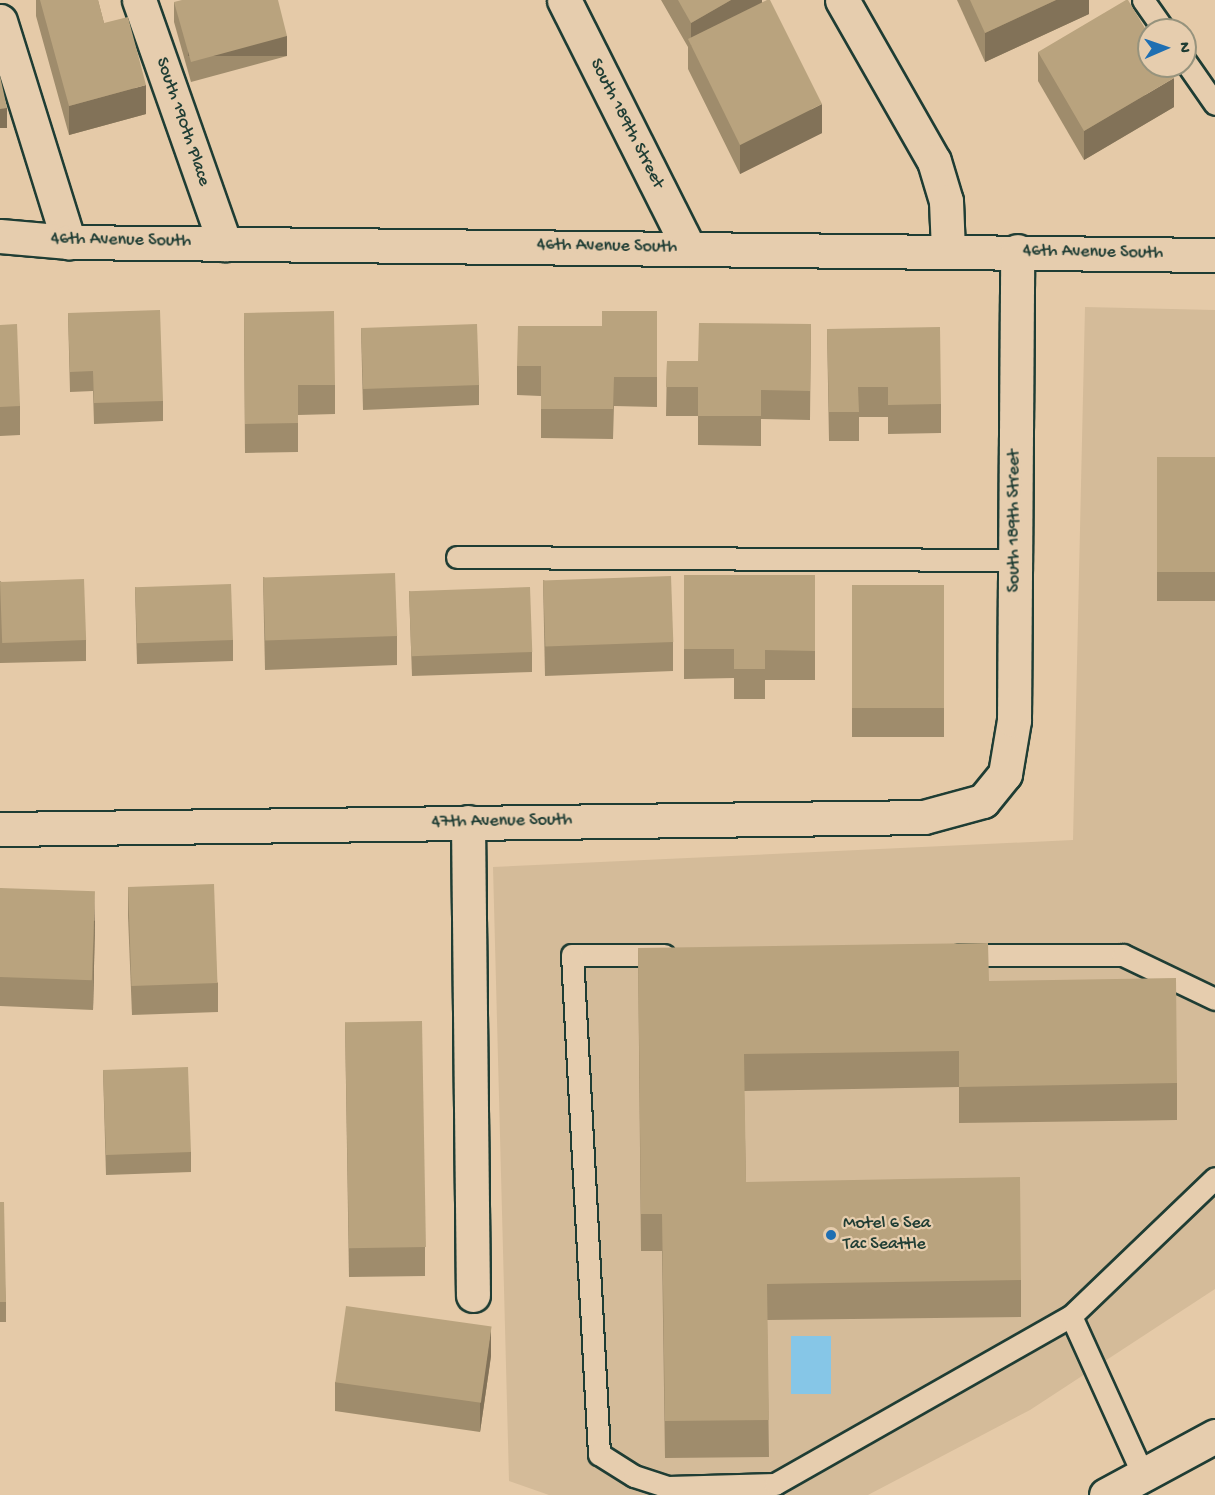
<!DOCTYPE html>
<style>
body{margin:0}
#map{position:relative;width:1215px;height:1495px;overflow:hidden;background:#e5caa8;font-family:"Gochi Hand",sans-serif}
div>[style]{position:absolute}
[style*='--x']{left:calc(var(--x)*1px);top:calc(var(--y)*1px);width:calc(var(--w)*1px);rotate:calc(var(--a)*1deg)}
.built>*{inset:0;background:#d4bb99}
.water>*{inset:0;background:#86c6e7;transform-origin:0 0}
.roads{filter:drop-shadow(2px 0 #1f3d34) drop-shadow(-2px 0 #1f3d34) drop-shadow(0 2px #1f3d34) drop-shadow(0 -2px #1f3d34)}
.lane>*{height:21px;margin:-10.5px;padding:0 10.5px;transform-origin:10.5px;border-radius:10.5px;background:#e6cdae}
.street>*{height:33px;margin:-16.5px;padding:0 16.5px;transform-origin:16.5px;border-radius:16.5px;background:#e6cdae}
.primary>*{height:33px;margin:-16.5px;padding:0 16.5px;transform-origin:16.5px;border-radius:16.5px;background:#e6cdae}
.wall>*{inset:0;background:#9f8c6c;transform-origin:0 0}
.shaded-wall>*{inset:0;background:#827258;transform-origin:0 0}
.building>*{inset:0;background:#b9a37e;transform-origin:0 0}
.dots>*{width:16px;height:16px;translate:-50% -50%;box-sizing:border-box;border:3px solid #e6cdae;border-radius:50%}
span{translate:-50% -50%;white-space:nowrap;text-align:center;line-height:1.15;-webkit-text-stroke:4.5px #e6cdae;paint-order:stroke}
.street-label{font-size:18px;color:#1f3d34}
.poi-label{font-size:18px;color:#1f3d34}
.left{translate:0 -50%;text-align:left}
.north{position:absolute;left:1137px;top:18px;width:60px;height:60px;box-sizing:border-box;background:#e6cdae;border:2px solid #96937d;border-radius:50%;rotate:88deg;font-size:16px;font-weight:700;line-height:24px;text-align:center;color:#1f3d34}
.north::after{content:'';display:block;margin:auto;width:21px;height:27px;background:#1f6fb2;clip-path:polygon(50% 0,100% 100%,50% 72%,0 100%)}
</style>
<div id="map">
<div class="built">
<i style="clip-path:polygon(1085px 307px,1215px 310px,1215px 1289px,1030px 1410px,868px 1495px,549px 1495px,509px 1481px,493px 867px,1073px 840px)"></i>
</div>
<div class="water">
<i style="left:791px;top:1336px;width:40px;height:58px"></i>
</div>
<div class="roads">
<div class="lane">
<i style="--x:1143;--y:0;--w:37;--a:55"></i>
<i style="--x:1185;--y:61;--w:52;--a:55.1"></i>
<i style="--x:457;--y:557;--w:558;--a:0.31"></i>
<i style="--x:664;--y:955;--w:92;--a:180"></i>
<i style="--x:572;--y:955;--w:500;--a:86.9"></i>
<i style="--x:599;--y:1454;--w:41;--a:32.2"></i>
<i style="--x:634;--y:1476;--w:36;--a:18"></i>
<i style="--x:668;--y:1487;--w:107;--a:-1.6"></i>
<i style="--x:775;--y:1484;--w:340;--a:-29.6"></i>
<i style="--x:1071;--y:1316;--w:199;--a:-43.8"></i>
<i style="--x:960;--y:955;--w:163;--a:0"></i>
<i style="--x:1123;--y:955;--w:102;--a:25.6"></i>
<i style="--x:1071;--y:1316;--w:175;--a:65.6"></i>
</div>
<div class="street">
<i style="--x:139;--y:0;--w:259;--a:70.6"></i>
<i style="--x:564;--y:0;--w:278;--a:63.3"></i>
<i style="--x:842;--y:0;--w:185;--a:60.3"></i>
<i style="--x:934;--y:161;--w:42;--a:73.3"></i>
<i style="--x:946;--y:201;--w:50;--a:87.7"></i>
<i style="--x:0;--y:21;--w:232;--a:72.7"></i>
<i style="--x:0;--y:236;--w:69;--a:5"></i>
<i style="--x:69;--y:242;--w:1146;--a:0.65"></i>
<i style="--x:468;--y:822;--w:473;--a:89.4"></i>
<i style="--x:0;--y:829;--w:924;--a:-0.74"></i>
<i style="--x:924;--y:817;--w:61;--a:-15.2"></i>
<i style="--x:983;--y:801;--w:35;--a:-51"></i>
<i style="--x:1005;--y:774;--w:55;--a:-80.5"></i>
<i style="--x:1014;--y:720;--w:469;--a:-89.6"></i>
</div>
<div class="primary">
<i style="--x:1106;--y:1495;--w:124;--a:-28.4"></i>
</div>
</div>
<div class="wall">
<i style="clip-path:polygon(36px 0,98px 0,104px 23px,146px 114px,69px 135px,36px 16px)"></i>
<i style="clip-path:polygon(661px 0,762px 0,762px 2px,822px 133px,740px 174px,688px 69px,688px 47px)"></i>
<i style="clip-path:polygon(957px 0,1089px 0,1089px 14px,985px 62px)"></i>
<i style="clip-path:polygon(174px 2px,287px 56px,191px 82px,174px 22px)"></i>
<i style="clip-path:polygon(1038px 52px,1174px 107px,1084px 160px,1038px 81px)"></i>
<i style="clip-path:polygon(657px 311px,657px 407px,614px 406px,613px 439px,541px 438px,541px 396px,517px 395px,517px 366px,602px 326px)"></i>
<i style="clip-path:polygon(68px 313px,163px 401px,163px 421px,94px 424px,93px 391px,70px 392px)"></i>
<i style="clip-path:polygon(244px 313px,335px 385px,335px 414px,298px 415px,298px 452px,245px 453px)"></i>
<i style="clip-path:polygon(811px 324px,810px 420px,761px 419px,761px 446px,698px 445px,698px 416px,666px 416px,667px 361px,698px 361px)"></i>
<i style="clip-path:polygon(0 325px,20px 406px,20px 435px,0 436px)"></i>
<i style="clip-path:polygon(361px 328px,479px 385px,479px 405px,363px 410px)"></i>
<i style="clip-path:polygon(827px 329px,941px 404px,941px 433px,888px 434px,888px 417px,859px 417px,859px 441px,829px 441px)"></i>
<i style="left:1157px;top:457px;width:58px;height:144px"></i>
<i style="clip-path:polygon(684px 575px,815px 575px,815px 680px,765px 680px,765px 699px,734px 699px,734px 678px,684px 679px)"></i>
<i style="clip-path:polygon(263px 577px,397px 636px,397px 665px,265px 670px)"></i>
<i style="clip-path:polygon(543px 580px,673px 642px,673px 671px,545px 676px)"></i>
<i style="clip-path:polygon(0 581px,86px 640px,86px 661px,0 663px)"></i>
<i style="left:852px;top:585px;width:92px;height:152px"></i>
<i style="clip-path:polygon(135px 587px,233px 640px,233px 661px,137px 664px)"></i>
<i style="clip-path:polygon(409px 591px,532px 652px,532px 672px,412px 676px)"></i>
<i style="clip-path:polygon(128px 887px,218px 983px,218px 1012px,132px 1015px,128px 916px)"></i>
<i style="clip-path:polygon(0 888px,95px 921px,93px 1010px,0 1006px)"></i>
<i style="clip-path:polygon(638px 948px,989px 981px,1177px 1083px,1177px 1120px,959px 1123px,959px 1087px,744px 1091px,746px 1182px,1021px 1280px,1021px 1317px,767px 1320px,769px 1457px,665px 1458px,662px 1251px,641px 1251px)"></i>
<i style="clip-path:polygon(345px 1022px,425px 1247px,425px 1276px,349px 1277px)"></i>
<i style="clip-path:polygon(103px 1070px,191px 1152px,191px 1172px,106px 1175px)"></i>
<i style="clip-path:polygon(0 1202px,6px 1302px,6px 1322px,0 1322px)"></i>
<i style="clip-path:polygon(491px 1356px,480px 1432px,335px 1411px,335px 1382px)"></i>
</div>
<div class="shaded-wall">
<i style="clip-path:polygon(731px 0,762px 0,762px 12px,691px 46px,691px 23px)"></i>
<i style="clip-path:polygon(1056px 0,1089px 0,1089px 14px,985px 62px,985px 33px)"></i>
<i style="left:287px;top:36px;width:20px;height:99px;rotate:90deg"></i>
<i style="clip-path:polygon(1174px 78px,1174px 107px,1084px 160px,1084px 131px)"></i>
<i style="clip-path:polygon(146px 85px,146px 114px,69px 135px,69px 106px)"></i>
<i style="clip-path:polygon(822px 104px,822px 133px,740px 174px,740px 145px)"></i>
<i style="left:7px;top:108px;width:20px;height:7px;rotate:90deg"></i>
<i style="clip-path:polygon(95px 891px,95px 921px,93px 1010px,93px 980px)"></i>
<i style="clip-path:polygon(491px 1327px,491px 1356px,480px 1432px,480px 1403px)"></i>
</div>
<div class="building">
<i style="clip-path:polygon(40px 0,98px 0,104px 23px,128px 17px,146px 85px,69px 106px)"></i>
<i style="clip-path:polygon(182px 0,278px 0,287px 36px,191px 62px,174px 2px)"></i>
<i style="clip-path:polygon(678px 0,731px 0,691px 23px)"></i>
<i style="clip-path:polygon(767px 0,770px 0,822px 104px,740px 145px,688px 39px)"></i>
<i style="clip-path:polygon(970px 0,1056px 0,985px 33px)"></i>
<i style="clip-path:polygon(1126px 0,1128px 0,1149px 35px,1149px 66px,1167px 66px,1174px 78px,1084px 131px,1038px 52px)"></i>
<i style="clip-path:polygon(0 76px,7px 108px,0 109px)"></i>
<i style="clip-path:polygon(160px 310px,163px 401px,94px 403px,93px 371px,70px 372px,68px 313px)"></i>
<i style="clip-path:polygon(334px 311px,335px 385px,298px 385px,298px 423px,245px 424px,244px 313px)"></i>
<i style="clip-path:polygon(602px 311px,657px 311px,657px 377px,614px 377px,613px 409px,541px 409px,541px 366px,517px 366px,518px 326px,602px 326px)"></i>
<i style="clip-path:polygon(699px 323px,811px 324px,810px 391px,761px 390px,761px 416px,698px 416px,698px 387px,666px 387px,667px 361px,698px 361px)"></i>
<i style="clip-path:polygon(17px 324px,20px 406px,0 407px,0 325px)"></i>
<i style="left:477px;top:324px;width:61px;height:116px;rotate:88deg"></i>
<i style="clip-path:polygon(940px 327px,941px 404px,888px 405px,888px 387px,858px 387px,859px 412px,829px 412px,827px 329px)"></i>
<i style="left:1157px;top:457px;width:58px;height:115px"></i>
<i style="left:395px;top:573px;width:63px;height:132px;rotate:88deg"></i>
<i style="clip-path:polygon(684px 575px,815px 575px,815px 651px,765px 650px,765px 669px,734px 669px,734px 649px,684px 649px)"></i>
<i style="left:671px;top:576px;width:66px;height:128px;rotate:88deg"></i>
<i style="left:84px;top:579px;width:61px;height:84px;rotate:88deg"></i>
<i style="left:231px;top:584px;width:56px;height:96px;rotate:88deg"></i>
<i style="left:852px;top:585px;width:92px;height:123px"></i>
<i style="left:530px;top:587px;width:65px;height:121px;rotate:88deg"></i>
<i style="left:214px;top:884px;width:99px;height:86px;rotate:88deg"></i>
<i style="left:0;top:888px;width:95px;height:89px;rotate:2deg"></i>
<i style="clip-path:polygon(988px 943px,989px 981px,1176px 978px,1177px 1083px,959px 1087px,959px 1051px,744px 1054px,746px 1182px,1020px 1177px,1021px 1280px,767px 1284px,769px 1420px,665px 1421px,662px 1214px,641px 1214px,638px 948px)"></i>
<i style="left:422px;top:1021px;width:226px;height:77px;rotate:89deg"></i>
<i style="left:188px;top:1067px;width:85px;height:85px;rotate:88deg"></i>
<i style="clip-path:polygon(0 1202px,4px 1202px,6px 1302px,0 1302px)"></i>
<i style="left:346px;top:1306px;width:147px;height:77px;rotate:8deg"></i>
</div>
<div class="dots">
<i style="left:831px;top:1235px;background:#1f6fb2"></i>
</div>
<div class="street-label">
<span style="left:182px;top:122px;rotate:71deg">South 190th Place</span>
<span style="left:626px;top:124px;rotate:63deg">South 189th Street</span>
<span style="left:121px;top:241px;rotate:1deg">46th Avenue South</span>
<span style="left:607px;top:247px;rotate:1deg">46th Avenue South</span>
<span style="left:1093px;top:253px;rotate:1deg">46th Avenue South</span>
<span style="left:1015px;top:521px;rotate:-90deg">South 189th Street</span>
<span style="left:502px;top:822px;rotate:-1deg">47th Avenue South</span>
</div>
<div class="poi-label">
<span class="left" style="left:843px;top:1235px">Motel 6 Sea<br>Tac Seattle</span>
</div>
<div class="north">N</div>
</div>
